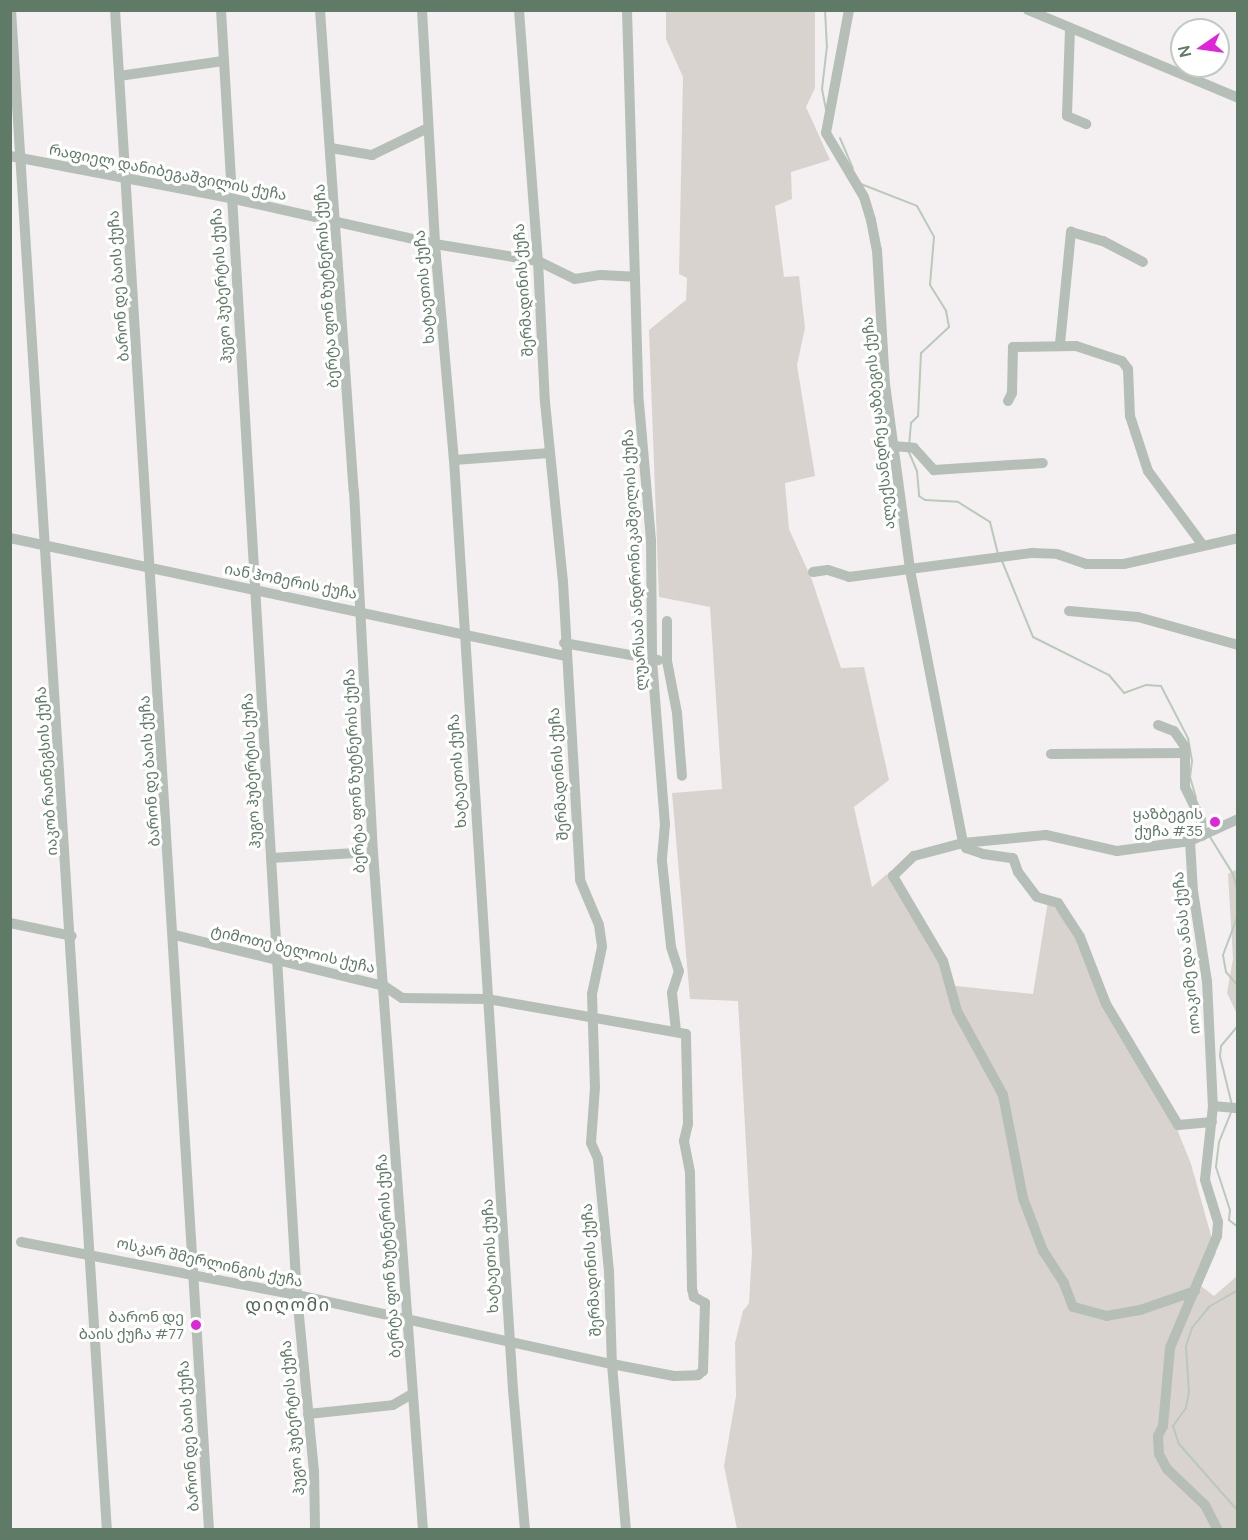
<!DOCTYPE html>
<meta charset="utf-8">
<style>
body{margin:0}
#map{position:relative;width:1248px;height:1540px;overflow:hidden;background:#f4f0f1;font-family:Manrope,"Noto Sans Georgian",sans-serif}
div>[style]{position:absolute}
[style*='--x']{left:calc(var(--x)*1px);top:calc(var(--y)*1px);width:calc(var(--w)*1px);rotate:calc(var(--a)*1deg)}
.green>*{inset:0;background:#d9d3cf}
.stream>*{height:2px;margin:-1px;padding:0 1px;transform-origin:1px;border-radius:1px;background:#b9c9ba}
.minor>*{height:10px;margin:-5px;padding:0 5px;transform-origin:5px;border-radius:5px;background:#b5bfb8}
.dots>*{width:16px;height:16px;translate:-50% -50%;box-sizing:border-box;border:3px solid #fff;border-radius:50%}
span{translate:-50% -50%;white-space:nowrap;text-align:center;line-height:1.15;-webkit-text-stroke:6px #fff;paint-order:stroke}
.street-label{font-size:15px;color:#5f7a66}
.poi-label{font-size:15px;color:#5f7a66}
.right{translate:-100% -50%;text-align:right}
.quarter-label{font-size:18px;color:#516656;letter-spacing:1.5px}
.frame{position:absolute;inset:0;border:12px solid #5f7a66;pointer-events:none}
.north{position:absolute;left:1170px;top:18px;width:60px;height:60px;box-sizing:border-box;background:#fff;border:2px solid #bfcac2;border-radius:50%;rotate:257deg;font-size:16px;font-weight:700;line-height:24px;text-align:center;color:#5f7a66}
.north::after{content:'';display:block;margin:auto;width:21px;height:27px;background:#df24d9;clip-path:polygon(50% 0,100% 100%,50% 72%,0 100%)}
</style>
<div id="map">
<div class="green">
<i style="clip-path:polygon(666px 11px,815px 11px,815px 88px,806px 107px,830px 160px,791px 172px,792px 199px,775px 206px,784px 277px,799px 276px,805px 328px,797px 365px,815px 476px,785px 483px,789px 529px,812px 580px,841px 668px,864px 667px,889px 780px,854px 807px,872px 887px,887px 874px,936px 956px,946px 985px,1033px 994px,1048px 901px,1074px 928px,1099px 996px,1177px 1129px,1191px 1164px,1216px 1253px,1201px 1286px,1214px 1296px,1237px 1276px,1237px 1529px,737px 1529px,724px 1466px,736px 1396px,735px 1343px,743px 1311px,749px 1303px,752px 1252px,738px 1001px,690px 999px,672px 793px,722px 789px,710px 607px,659px 597px,649px 330px,686px 300px,687px 278px,679px 274px,683px 77px,666px 39px)"></i>
<i style="clip-path:polygon(1237px 869px,1237px 1035px,1236px 1012px,1227px 993px,1233px 959px,1228px 874px)"></i>
</div>
<div class="stream">
<i style="--x:825;--y:10;--w:36;--a:87"></i>
<i style="--x:827;--y:46;--w:43;--a:96.6"></i>
<i style="--x:822;--y:89;--w:21;--a:79"></i>
<i style="--x:840;--y:138;--w:33;--a:67"></i>
<i style="--x:861;--y:184;--w:60;--a:21.4"></i>
<i style="--x:917;--y:206;--w:35;--a:61"></i>
<i style="--x:934;--y:237;--w:48;--a:94.8"></i>
<i style="--x:930;--y:285;--w:31;--a:58"></i>
<i style="--x:946;--y:311;--w:16;--a:79"></i>
<i style="--x:949;--y:327;--w:38;--a:137"></i>
<i style="--x:921;--y:353;--w:63;--a:92.7"></i>
<i style="--x:918;--y:416;--w:10;--a:135"></i>
<i style="--x:911;--y:423;--w:21;--a:95"></i>
<i style="--x:908;--y:450;--w:23;--a:67"></i>
<i style="--x:917;--y:471;--w:25;--a:85"></i>
<i style="--x:919;--y:496;--w:7;--a:34"></i>
<i style="--x:925;--y:500;--w:33;--a:3"></i>
<i style="--x:958;--y:502;--w:38;--a:32"></i>
<i style="--x:990;--y:522;--w:32;--a:76"></i>
<i style="--x:1002;--y:561;--w:82;--a:67.8"></i>
<i style="--x:1033;--y:637;--w:85;--a:26.6"></i>
<i style="--x:1109;--y:675;--w:23;--a:50"></i>
<i style="--x:1124;--y:693;--w:23;--a:-20"></i>
<i style="--x:1146;--y:685;--w:15;--a:4"></i>
<i style="--x:1161;--y:686;--w:59;--a:62.6"></i>
<i style="--x:1188;--y:738;--w:23;--a:80"></i>
<i style="--x:1192;--y:761;--w:16;--a:97"></i>
<i style="--x:1190;--y:777;--w:22;--a:74"></i>
<i style="--x:1210;--y:837;--w:44;--a:58.1"></i>
<i style="--x:1233;--y:874;--w:19;--a:74"></i>
<i style="--x:1238;--y:915;--w:43;--a:110.6"></i>
<i style="--x:1223;--y:955;--w:17;--a:80"></i>
<i style="--x:1226;--y:972;--w:18;--a:49"></i>
<i style="--x:1232;--y:1105;--w:50;--a:-103.8"></i>
<i style="--x:1220;--y:1056;--w:10;--a:-84"></i>
<i style="--x:1221;--y:1046;--w:26;--a:-50"></i>
<i style="--x:1232;--y:1110;--w:35;--a:112"></i>
<i style="--x:1219;--y:1142;--w:25;--a:97"></i>
<i style="--x:1216;--y:1167;--w:45;--a:72"></i>
<i style="--x:1230;--y:1210;--w:10;--a:96"></i>
<i style="--x:1229;--y:1220;--w:11;--a:38"></i>
<i style="--x:1238;--y:1290;--w:34;--a:150"></i>
<i style="--x:1209;--y:1307;--w:27;--a:129"></i>
<i style="--x:1192;--y:1328;--w:20;--a:108"></i>
<i style="--x:1186;--y:1347;--w:45;--a:86.2"></i>
<i style="--x:1189;--y:1392;--w:16;--a:101"></i>
<i style="--x:1186;--y:1408;--w:22;--a:126"></i>
<i style="--x:1173;--y:1426;--w:19;--a:72"></i>
<i style="--x:1179;--y:1444;--w:89;--a:48.6"></i>
</div>
<div class="minor">
<i style="--x:11;--y:10;--w:1523;--a:86.39"></i>
<i style="--x:115;--y:10;--w:1523;--a:86.46"></i>
<i style="--x:221;--y:10;--w:1287;--a:86.62"></i>
<i style="--x:297;--y:1295;--w:176;--a:84.5"></i>
<i style="--x:314;--y:1470;--w:60;--a:89"></i>
<i style="--x:320;--y:10;--w:482;--a:86"></i>
<i style="--x:354;--y:491;--w:361;--a:87"></i>
<i style="--x:373;--y:852;--w:680;--a:85.78"></i>
<i style="--x:422;--y:10;--w:234;--a:86.8"></i>
<i style="--x:435;--y:244;--w:217;--a:85"></i>
<i style="--x:454;--y:460;--w:932;--a:86.37"></i>
<i style="--x:513;--y:1390;--w:141;--a:85.1"></i>
<i style="--x:519;--y:10;--w:252;--a:85.7"></i>
<i style="--x:538;--y:261;--w:141;--a:87.2"></i>
<i style="--x:545;--y:402;--w:181;--a:84.3"></i>
<i style="--x:563;--y:582;--w:298;--a:86.7"></i>
<i style="--x:580;--y:880;--w:49;--a:67.1"></i>
<i style="--x:599;--y:925;--w:22;--a:82"></i>
<i style="--x:602;--y:947;--w:48;--a:102"></i>
<i style="--x:592;--y:994;--w:93;--a:88.2"></i>
<i style="--x:595;--y:1087;--w:56;--a:94.1"></i>
<i style="--x:591;--y:1143;--w:17;--a:66"></i>
<i style="--x:598;--y:1159;--w:113;--a:84.4"></i>
<i style="--x:609;--y:1271;--w:93;--a:88.2"></i>
<i style="--x:612;--y:1364;--w:167;--a:85.2"></i>
<i style="--x:627;--y:10;--w:393;--a:88.3"></i>
<i style="--x:639;--y:403;--w:138;--a:85"></i>
<i style="--x:651;--y:540;--w:120;--a:89.5"></i>
<i style="--x:652;--y:660;--w:165;--a:85.5"></i>
<i style="--x:665;--y:824;--w:37;--a:95"></i>
<i style="--x:662;--y:861;--w:86;--a:84"></i>
<i style="--x:671;--y:947;--w:25;--a:72"></i>
<i style="--x:679;--y:971;--w:23;--a:108"></i>
<i style="--x:672;--y:993;--w:39;--a:84"></i>
<i style="--x:849;--y:10;--w:125;--a:100.6"></i>
<i style="--x:826;--y:133;--w:74;--a:59.3"></i>
<i style="--x:864;--y:197;--w:24;--a:73"></i>
<i style="--x:871;--y:220;--w:31;--a:79"></i>
<i style="--x:877;--y:250;--w:134;--a:86.6"></i>
<i style="--x:885;--y:384;--w:188;--a:82.3"></i>
<i style="--x:910;--y:570;--w:278;--a:79"></i>
<i style="--x:963;--y:843;--w:6;--a:59"></i>
<i style="--x:966;--y:848;--w:18;--a:19"></i>
<i style="--x:983;--y:854;--w:30;--a:8"></i>
<i style="--x:1013;--y:858;--w:15;--a:70"></i>
<i style="--x:1018;--y:872;--w:31;--a:53"></i>
<i style="--x:1037;--y:897;--w:22;--a:16"></i>
<i style="--x:1058;--y:903;--w:40;--a:57.1"></i>
<i style="--x:1080;--y:937;--w:72;--a:68.8"></i>
<i style="--x:1106;--y:1004;--w:141;--a:59.2"></i>
<i style="--x:1178;--y:1125;--w:34;--a:-5"></i>
<i style="--x:1028;--y:10;--w:228;--a:22.7"></i>
<i style="--x:1070;--y:29;--w:87;--a:92"></i>
<i style="--x:1067;--y:116;--w:21;--a:23"></i>
<i style="--x:119;--y:76;--w:105;--a:-8.2"></i>
<i style="--x:331;--y:148;--w:42;--a:9.7"></i>
<i style="--x:372;--y:155;--w:62;--a:-25.7"></i>
<i style="--x:10;--y:156;--w:224;--a:10.8"></i>
<i style="--x:230;--y:198;--w:210;--a:12.6"></i>
<i style="--x:435;--y:244;--w:104;--a:9.4"></i>
<i style="--x:538;--y:261;--w:41;--a:25.9"></i>
<i style="--x:575;--y:279;--w:26;--a:-9"></i>
<i style="--x:601;--y:275;--w:34;--a:3"></i>
<i style="--x:1060;--y:344;--w:113;--a:-84.4"></i>
<i style="--x:1071;--y:232;--w:33;--a:16"></i>
<i style="--x:1103;--y:241;--w:45;--a:27.7"></i>
<i style="--x:1008;--y:401;--w:9;--a:-63"></i>
<i style="--x:1012;--y:393;--w:46;--a:-88.8"></i>
<i style="--x:1013;--y:347;--w:63;--a:-0.9"></i>
<i style="--x:1076;--y:346;--w:48;--a:18.1"></i>
<i style="--x:1122;--y:361;--w:10;--a:53"></i>
<i style="--x:1128;--y:369;--w:47;--a:87.6"></i>
<i style="--x:1130;--y:416;--w:58;--a:71.9"></i>
<i style="--x:1148;--y:471;--w:91;--a:53.5"></i>
<i style="--x:893;--y:446;--w:21;--a:5"></i>
<i style="--x:914;--y:448;--w:30;--a:48"></i>
<i style="--x:934;--y:470;--w:109;--a:-3.7"></i>
<i style="--x:454;--y:460;--w:96;--a:-4.2"></i>
<i style="--x:10;--y:538;--w:567;--a:12"></i>
<i style="--x:813;--y:572;--w:15;--a:-8"></i>
<i style="--x:828;--y:570;--w:22;--a:18"></i>
<i style="--x:849;--y:577;--w:185;--a:-7.5"></i>
<i style="--x:1032;--y:553;--w:25;--a:2"></i>
<i style="--x:1057;--y:554;--w:31;--a:19"></i>
<i style="--x:1086;--y:564;--w:38;--a:0"></i>
<i style="--x:1124;--y:564;--w:117;--a:-12.8"></i>
<i style="--x:1069;--y:611;--w:69;--a:5"></i>
<i style="--x:1138;--y:617;--w:104;--a:15.6"></i>
<i style="--x:667;--y:621;--w:40;--a:90"></i>
<i style="--x:667;--y:661;--w:53;--a:79.1"></i>
<i style="--x:677;--y:713;--w:63;--a:85.5"></i>
<i style="--x:564;--y:643;--w:96;--a:10.3"></i>
<i style="--x:1158;--y:725;--w:17;--a:21"></i>
<i style="--x:1174;--y:731;--w:19;--a:55"></i>
<i style="--x:1185;--y:747;--w:40;--a:90"></i>
<i style="--x:1185;--y:787;--w:37;--a:64"></i>
<i style="--x:1201;--y:820;--w:16;--a:86"></i>
<i style="--x:1051;--y:754;--w:133;--a:-0.4"></i>
<i style="--x:1190;--y:841;--w:50;--a:86.6"></i>
<i style="--x:1193;--y:891;--w:91;--a:81.2"></i>
<i style="--x:1207;--y:981;--w:125;--a:87.3"></i>
<i style="--x:1213;--y:1106;--w:74;--a:96.2"></i>
<i style="--x:1205;--y:1180;--w:44;--a:72.8"></i>
<i style="--x:1218;--y:1222;--w:14;--a:94"></i>
<i style="--x:1217;--y:1236;--w:121;--a:112.8"></i>
<i style="--x:1170;--y:1348;--w:78;--a:95.1"></i>
<i style="--x:1163;--y:1426;--w:11;--a:117"></i>
<i style="--x:1158;--y:1436;--w:18;--a:87"></i>
<i style="--x:1159;--y:1454;--w:17;--a:62"></i>
<i style="--x:1167;--y:1469;--w:52;--a:43.5"></i>
<i style="--x:1205;--y:1505;--w:28;--a:63"></i>
<i style="--x:271;--y:858;--w:102;--a:-3.4"></i>
<i style="--x:10;--y:923;--w:63;--a:11.8"></i>
<i style="--x:1213;--y:1106;--w:25;--a:5"></i>
<i style="--x:21;--y:1242;--w:281;--a:10.9"></i>
<i style="--x:297;--y:1295;--w:322;--a:12.4"></i>
<i style="--x:612;--y:1364;--w:63;--a:11"></i>
<i style="--x:674;--y:1376;--w:24;--a:-2"></i>
<i style="--x:698;--y:1375;--w:6;--a:-39"></i>
<i style="--x:703;--y:1371;--w:68;--a:-88.3"></i>
<i style="--x:705;--y:1303;--w:13;--a:-151"></i>
<i style="--x:694;--y:1297;--w:8;--a:-104"></i>
<i style="--x:692;--y:1289;--w:117;--a:-91"></i>
<i style="--x:690;--y:1172;--w:32;--a:-101"></i>
<i style="--x:684;--y:1141;--w:17;--a:-77"></i>
<i style="--x:688;--y:1124;--w:90;--a:-91.3"></i>
<i style="--x:686;--y:1034;--w:201;--a:-170"></i>
<i style="--x:488;--y:999;--w:86;--a:-179.3"></i>
<i style="--x:402;--y:998;--w:22;--a:-146"></i>
<i style="--x:384;--y:986;--w:215;--a:-166.3"></i>
<i style="--x:1195;--y:1291;--w:58;--a:160.9"></i>
<i style="--x:1140;--y:1310;--w:34;--a:170"></i>
<i style="--x:1107;--y:1316;--w:35;--a:-165"></i>
<i style="--x:1073;--y:1307;--w:26;--a:-111"></i>
<i style="--x:1064;--y:1283;--w:38;--a:-123"></i>
<i style="--x:1043;--y:1251;--w:57;--a:-110.7"></i>
<i style="--x:1023;--y:1198;--w:105;--a:-101"></i>
<i style="--x:1003;--y:1095;--w:96;--a:-118.7"></i>
<i style="--x:957;--y:1011;--w:52;--a:-105.6"></i>
<i style="--x:943;--y:961;--w:99;--a:-120.5"></i>
<i style="--x:893;--y:876;--w:29;--a:-44"></i>
<i style="--x:914;--y:856;--w:51;--a:-14.9"></i>
<i style="--x:963;--y:843;--w:83;--a:-5.5"></i>
<i style="--x:1046;--y:835;--w:73;--a:12.7"></i>
<i style="--x:1117;--y:851;--w:74;--a:-7.8"></i>
<i style="--x:1190;--y:841;--w:53;--a:-24.6"></i>
<i style="--x:308;--y:1414;--w:85;--a:-6"></i>
<i style="--x:393;--y:1405;--w:22;--a:-30"></i>
</div>
<div class="dots">
<i style="left:1215px;top:822px;background:#df24d9"></i>
<i style="left:196px;top:1325px;background:#df24d9"></i>
</div>
<div class="street-label">
<span style="left:168px;top:172px;rotate:11deg">რაფიელ დანიბეგაშვილის ქუჩა</span>
<span style="left:118px;top:286px;rotate:-94deg">ბარონ დე ბაის ქუჩა</span>
<span style="left:221px;top:286px;rotate:-94deg">ჰუგო ჰუბერტის ქუჩა</span>
<span style="left:326px;top:286px;rotate:-94deg">ბერტა ფონ ზუტნერის ქუჩა</span>
<span style="left:424px;top:287px;rotate:-95deg">ხატაეთის ქუჩა</span>
<span style="left:523px;top:290px;rotate:-94deg">შერმადინის ქუჩა</span>
<span style="left:878px;top:423px;rotate:-96deg">ალექსანდრე ყაზბეგის ქუჩა</span>
<span style="left:634px;top:560px;rotate:-93deg">ლუარსაბ ანდრონიკაშვილის ქუჩა</span>
<span style="left:291px;top:581px;rotate:11deg">იან ჰომერის ქუჩა</span>
<span style="left:46px;top:771px;rotate:-94deg">იაკობ რაინეგსის ქუჩა</span>
<span style="left:149px;top:771px;rotate:-94deg">ბარონ დე ბაის ქუჩა</span>
<span style="left:251px;top:771px;rotate:-93deg">ჰუგო ჰუბერტის ქუჩა</span>
<span style="left:354px;top:771px;rotate:-93deg">ბერტა ფონ ზუტნერის ქუჩა</span>
<span style="left:457px;top:771px;rotate:-94deg">ხატაეთის ქუჩა</span>
<span style="left:558px;top:774px;rotate:-94deg">შერმადინის ქუჩა</span>
<span style="left:293px;top:949px;rotate:13deg">ტიმოთე ბელოის ქუჩა</span>
<span style="left:1186px;top:953px;rotate:-96deg">იოაკიმე და ანას ქუჩა</span>
<span style="left:388px;top:1256px;rotate:-94deg">ბერტა ფონ ზუტნერის ქუჩა</span>
<span style="left:490px;top:1256px;rotate:-93deg">ხატაეთის ქუჩა</span>
<span style="left:210px;top:1262px;rotate:12deg">ოსკარ შმერლინგის ქუჩა</span>
<span style="left:591px;top:1270px;rotate:-94deg">შერმადინის ქუჩა</span>
<span style="left:292px;top:1418px;rotate:-95deg">ჰუგო ჰუბერტის ქუჩა</span>
<span style="left:188px;top:1436px;rotate:-94deg">ბარონ დე ბაის ქუჩა</span>
</div>
<div class="poi-label">
<span class="right" style="left:1203px;top:822px">ყაზბეგის<br>ქუჩა #35</span>
<span class="right" style="left:184px;top:1325px">ბარონ დე<br>ბაის ქუჩა #77</span>
</div>
<div class="quarter-label">
<span style="left:288px;top:1304px">დიღომი</span>
</div>
<div class="frame"></div>
<div class="north">N</div>
</div>
